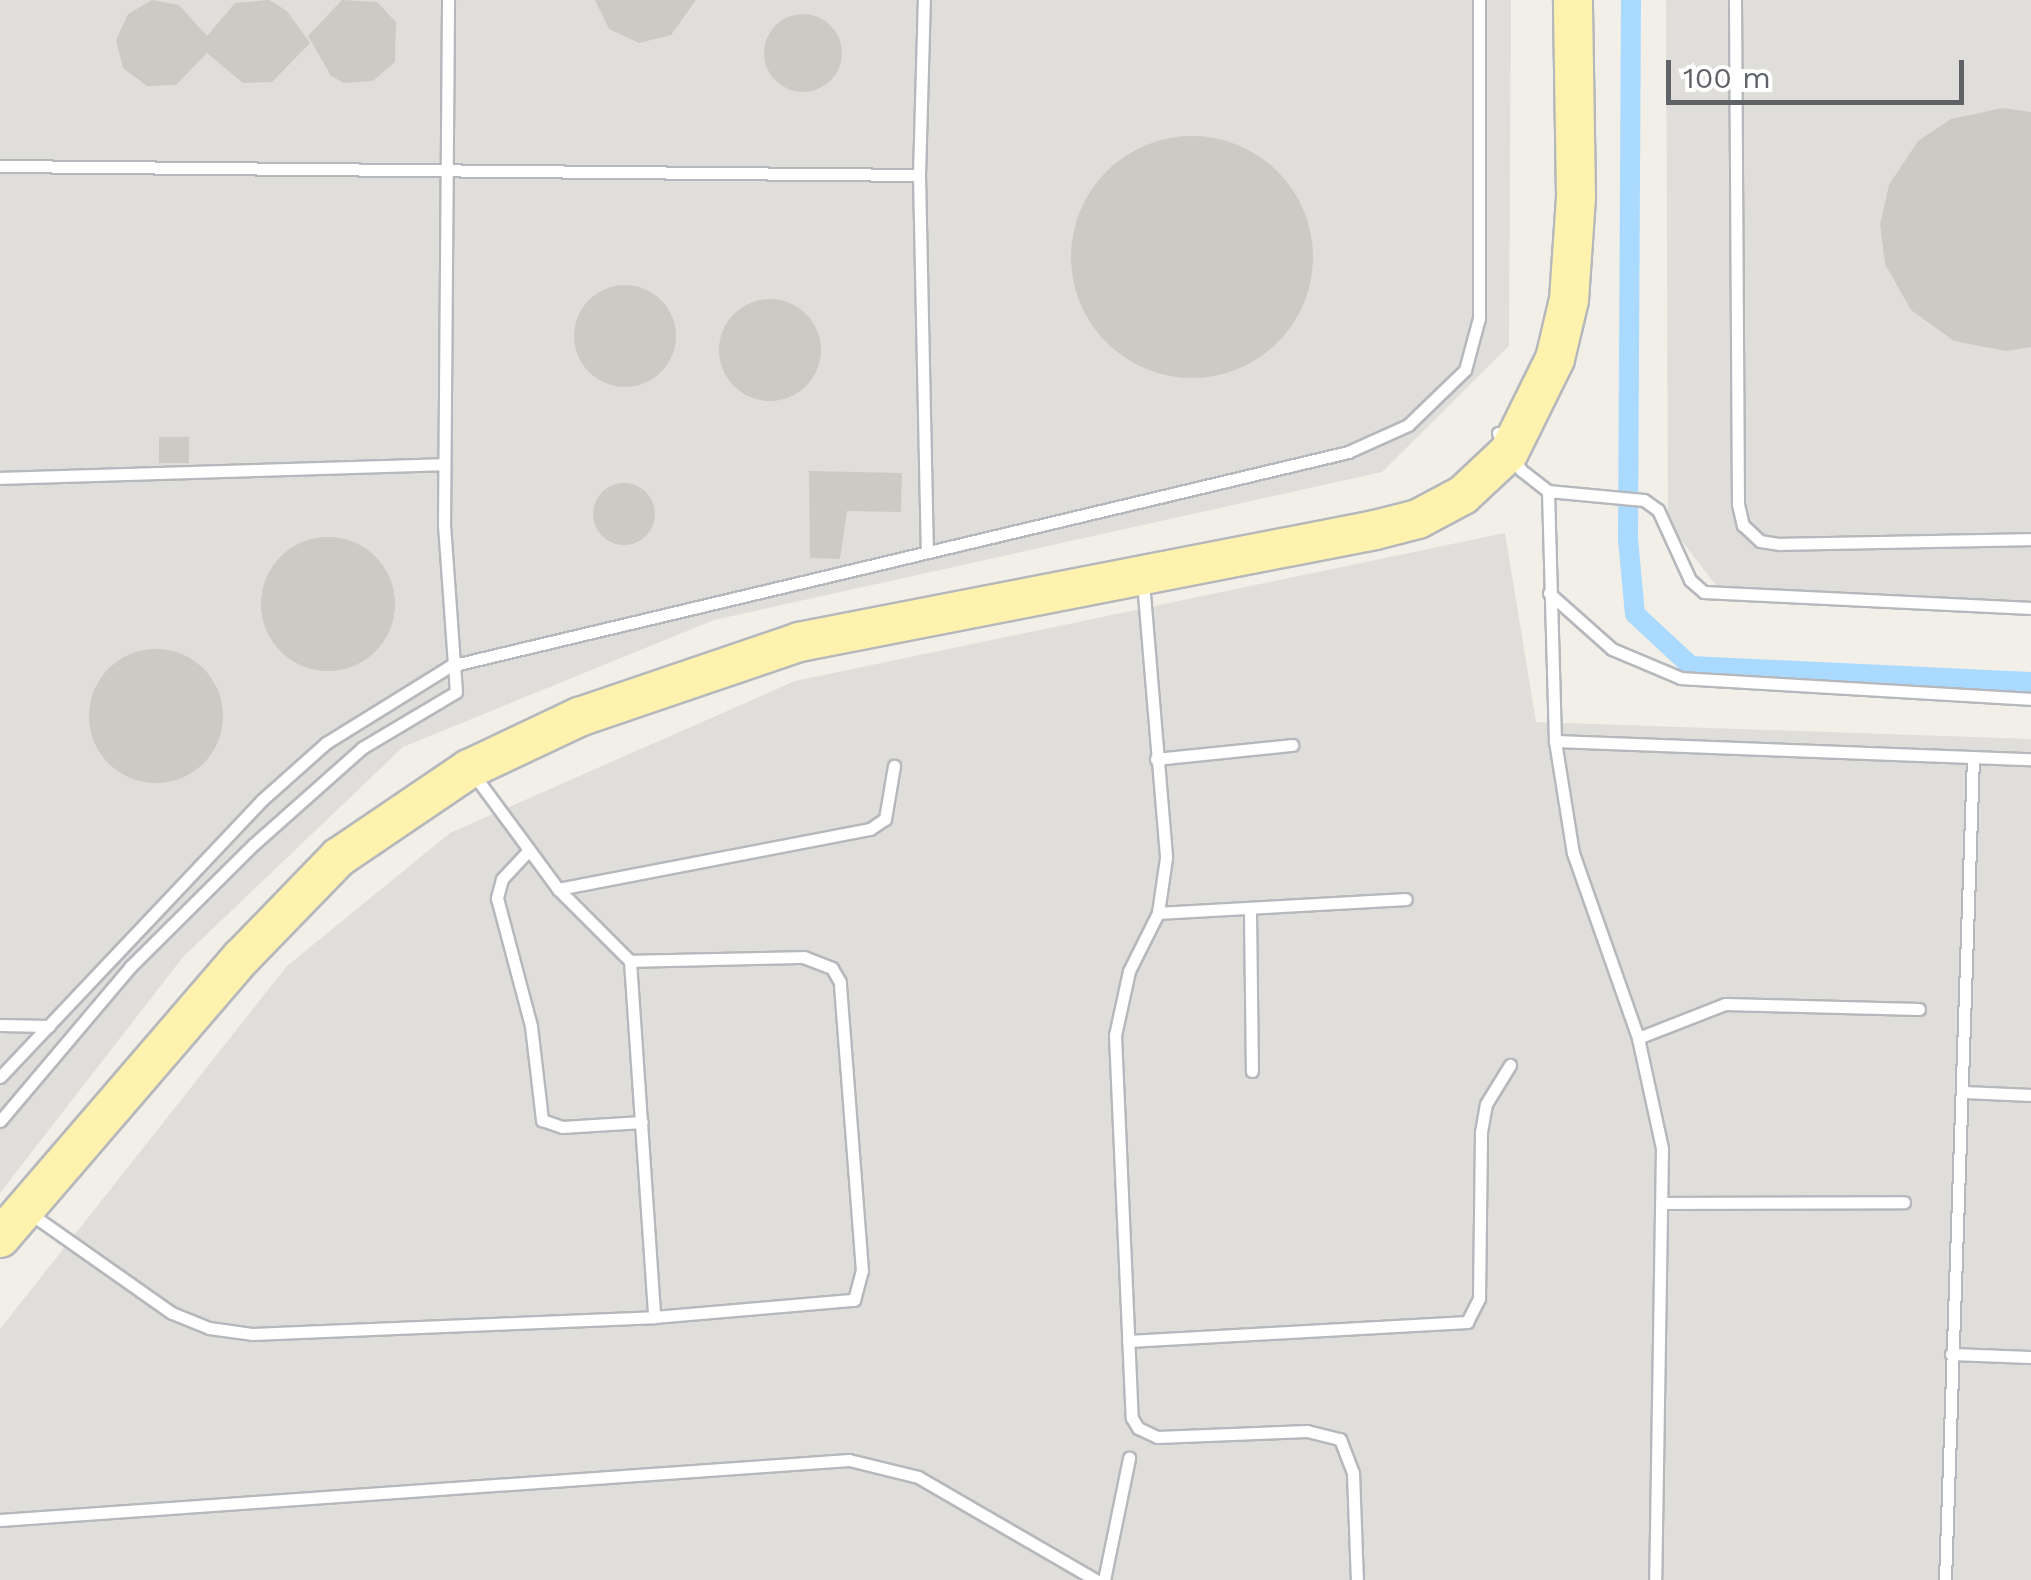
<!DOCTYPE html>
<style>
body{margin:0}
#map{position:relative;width:2031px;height:1580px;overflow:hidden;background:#f1efe8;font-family:"Work Sans",sans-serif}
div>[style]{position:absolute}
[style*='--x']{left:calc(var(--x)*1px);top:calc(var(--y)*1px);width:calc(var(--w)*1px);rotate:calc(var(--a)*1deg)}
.industrial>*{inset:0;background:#e0deda}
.canal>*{height:20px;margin:-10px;padding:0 10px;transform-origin:10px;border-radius:10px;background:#aadaff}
.building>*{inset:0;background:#cccac5;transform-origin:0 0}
.round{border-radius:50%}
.roads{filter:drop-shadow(2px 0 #b5b8bc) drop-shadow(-2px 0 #b5b8bc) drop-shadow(0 2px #b5b8bc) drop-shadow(0 -2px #b5b8bc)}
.service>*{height:11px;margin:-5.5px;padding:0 5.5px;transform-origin:5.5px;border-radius:5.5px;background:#fff}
.primary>*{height:38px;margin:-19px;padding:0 19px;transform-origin:19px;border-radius:19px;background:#fff2af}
span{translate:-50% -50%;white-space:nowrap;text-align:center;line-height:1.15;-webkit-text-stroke:8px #fff;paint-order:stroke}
.scale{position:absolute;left:1666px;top:60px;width:298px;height:45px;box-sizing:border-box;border:5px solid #5f6368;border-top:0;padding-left:12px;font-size:30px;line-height:35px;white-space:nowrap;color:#5f6368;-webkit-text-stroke:8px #fff;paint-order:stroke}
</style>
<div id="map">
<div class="industrial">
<i style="clip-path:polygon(0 0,1511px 0,1509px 346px,1382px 472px,714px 620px,403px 747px,183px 957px,0 1193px)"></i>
<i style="clip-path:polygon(1666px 0,2031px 0,2031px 613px,1728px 601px,1668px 523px)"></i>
<i style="clip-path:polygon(1505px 533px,1536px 722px,2031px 739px,2031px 1580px,0 1580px,0 1329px,287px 966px,450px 833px,795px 681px)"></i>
</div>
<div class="canal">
<i style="--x:1631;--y:0;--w:539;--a:90.32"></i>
<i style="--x:1628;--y:539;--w:75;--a:84.7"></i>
<i style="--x:1635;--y:614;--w:76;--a:42.9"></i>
<i style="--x:1691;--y:666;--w:340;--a:2.7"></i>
</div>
<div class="building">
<i style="clip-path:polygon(152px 0,179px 5px,207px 36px,235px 3px,269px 0,287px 11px,310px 43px,272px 82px,243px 83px,207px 53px,176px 85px,147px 86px,123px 68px,116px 40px,128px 14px)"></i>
<i style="clip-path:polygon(342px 0,377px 2px,396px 22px,395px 62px,373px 81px,344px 83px,331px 76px,308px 36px)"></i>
<i style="clip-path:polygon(595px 0,696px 0,671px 35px,639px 43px,609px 29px)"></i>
<i class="round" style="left:764px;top:14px;width:78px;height:78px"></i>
<i style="clip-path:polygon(2003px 108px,2031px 112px,2031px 347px,2006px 351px,1954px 341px,1911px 310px,1885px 264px,1880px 224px,1889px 185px,1918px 141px,1951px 119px)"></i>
<i class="round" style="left:1071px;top:136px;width:242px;height:242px"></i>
<i class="round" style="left:574px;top:285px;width:102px;height:102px"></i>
<i class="round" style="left:719px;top:299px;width:102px;height:102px"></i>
<i style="left:189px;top:437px;width:26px;height:30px;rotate:90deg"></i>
<i style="clip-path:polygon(809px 471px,902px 473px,901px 512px,847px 511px,840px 559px,810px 558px)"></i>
<i class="round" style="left:593px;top:483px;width:62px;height:62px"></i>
<i class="round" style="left:261px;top:537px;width:134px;height:134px"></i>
<i class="round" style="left:89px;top:649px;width:134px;height:134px"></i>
</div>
<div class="roads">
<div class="service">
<i style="--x:1735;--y:0;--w:504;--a:89.66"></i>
<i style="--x:1738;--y:504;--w:22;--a:77"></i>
<i style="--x:1743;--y:525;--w:23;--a:43"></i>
<i style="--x:1760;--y:541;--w:20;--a:9"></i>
<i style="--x:1780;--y:544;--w:251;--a:-1.1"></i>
<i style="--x:0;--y:166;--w:919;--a:0.56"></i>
<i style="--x:919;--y:175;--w:175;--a:-88.4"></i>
<i style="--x:919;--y:175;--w:373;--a:88.8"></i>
<i style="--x:1498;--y:433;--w:44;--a:58.1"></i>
<i style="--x:1521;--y:470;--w:34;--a:38"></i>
<i style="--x:1548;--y:491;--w:96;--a:5.4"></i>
<i style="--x:1644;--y:500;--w:17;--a:36"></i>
<i style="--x:1658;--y:510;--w:77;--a:65.4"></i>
<i style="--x:1690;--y:580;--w:18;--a:41"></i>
<i style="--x:1704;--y:592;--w:327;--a:2.8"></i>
<i style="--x:0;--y:478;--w:444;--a:-1.8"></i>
<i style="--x:1548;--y:491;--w:250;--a:88.4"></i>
<i style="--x:1555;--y:741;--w:476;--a:2.2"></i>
<i style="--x:1143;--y:582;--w:277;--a:85.2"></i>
<i style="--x:1166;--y:858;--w:56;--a:98.3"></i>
<i style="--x:1158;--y:913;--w:65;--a:116.6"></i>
<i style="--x:1129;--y:971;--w:66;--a:102.3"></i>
<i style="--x:1115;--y:1035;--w:383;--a:87.5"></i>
<i style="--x:1132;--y:1418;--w:12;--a:59"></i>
<i style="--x:1138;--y:1428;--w:21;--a:25"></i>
<i style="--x:1157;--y:1437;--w:150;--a:-2.3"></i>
<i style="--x:1307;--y:1431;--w:34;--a:14"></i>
<i style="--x:1340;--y:1439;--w:36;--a:69"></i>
<i style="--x:1353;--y:1473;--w:107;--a:87.9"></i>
<i style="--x:1549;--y:593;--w:84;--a:41.6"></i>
<i style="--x:1612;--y:649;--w:75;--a:22.8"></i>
<i style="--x:1681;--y:678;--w:351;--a:3.4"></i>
<i style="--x:1555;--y:741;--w:113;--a:80.9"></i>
<i style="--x:1573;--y:853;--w:196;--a:70.6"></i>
<i style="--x:1638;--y:1038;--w:113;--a:77.7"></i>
<i style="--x:1662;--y:1148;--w:432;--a:90.9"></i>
<i style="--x:1156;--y:759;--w:137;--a:-5.9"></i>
<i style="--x:474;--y:775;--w:142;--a:53.6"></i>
<i style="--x:558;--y:889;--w:102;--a:45"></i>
<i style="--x:630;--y:961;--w:357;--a:86.1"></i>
<i style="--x:529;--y:850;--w:40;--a:133"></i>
<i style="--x:502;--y:879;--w:20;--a:105"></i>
<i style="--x:497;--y:898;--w:132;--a:75.1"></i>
<i style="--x:531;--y:1026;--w:95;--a:83.3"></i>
<i style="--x:542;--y:1120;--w:21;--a:19"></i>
<i style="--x:562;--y:1127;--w:80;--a:-3.6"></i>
<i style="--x:558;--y:889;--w:318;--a:-10.9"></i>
<i style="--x:870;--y:829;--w:18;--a:-34"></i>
<i style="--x:885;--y:819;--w:54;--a:-80.4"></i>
<i style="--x:1250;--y:912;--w:159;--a:89.3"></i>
<i style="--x:1158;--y:913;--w:248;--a:-3.2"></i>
<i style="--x:0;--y:1025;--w:49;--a:1.2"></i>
<i style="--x:1638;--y:1038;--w:93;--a:-21.3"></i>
<i style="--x:1725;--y:1004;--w:194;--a:1.5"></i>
<i style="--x:0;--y:1077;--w:381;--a:-46.6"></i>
<i style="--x:262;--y:800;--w:86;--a:-41.7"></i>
<i style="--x:326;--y:743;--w:146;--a:-31.8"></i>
<i style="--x:450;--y:666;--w:923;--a:-13.4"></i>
<i style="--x:1348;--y:452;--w:66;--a:-24.2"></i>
<i style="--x:1408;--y:425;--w:79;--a:-44"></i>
<i style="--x:1465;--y:370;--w:54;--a:-74.9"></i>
<i style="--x:1479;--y:318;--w:318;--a:-90"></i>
<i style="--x:1964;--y:1092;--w:67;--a:2.6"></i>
<i style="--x:0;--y:1121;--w:202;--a:-49.8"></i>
<i style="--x:130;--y:967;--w:175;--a:-44.8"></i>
<i style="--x:254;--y:844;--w:144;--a:-41.6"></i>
<i style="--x:362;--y:748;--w:109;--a:-30.8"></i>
<i style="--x:456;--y:692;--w:166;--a:-94.1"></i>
<i style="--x:444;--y:526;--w:526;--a:-89.56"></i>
<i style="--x:1662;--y:1203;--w:242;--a:-0.2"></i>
<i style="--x:31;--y:1214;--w:172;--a:35.1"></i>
<i style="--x:172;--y:1313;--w:40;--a:22"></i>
<i style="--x:209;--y:1328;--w:43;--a:7.9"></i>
<i style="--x:252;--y:1334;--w:402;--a:-2.4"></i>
<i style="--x:654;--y:1317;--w:201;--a:-4.9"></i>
<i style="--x:854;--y:1300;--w:30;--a:-75"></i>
<i style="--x:862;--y:1271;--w:290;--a:-94.4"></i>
<i style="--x:840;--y:982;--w:16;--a:-120"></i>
<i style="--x:832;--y:968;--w:30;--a:-159"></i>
<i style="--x:804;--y:957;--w:174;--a:178.7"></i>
<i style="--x:1128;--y:1341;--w:340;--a:-3.2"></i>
<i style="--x:1467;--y:1322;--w:27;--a:-63"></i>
<i style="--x:1479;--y:1298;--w:166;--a:-89.3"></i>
<i style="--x:1481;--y:1132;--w:28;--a:-80"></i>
<i style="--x:1486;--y:1104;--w:46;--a:-58.4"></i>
<i style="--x:1951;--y:1354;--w:80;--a:2.1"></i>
<i style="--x:0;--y:1520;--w:851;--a:-4.04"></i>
<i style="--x:849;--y:1460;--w:71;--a:13.8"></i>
<i style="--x:918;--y:1477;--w:206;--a:30.1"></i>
<i style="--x:1104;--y:1580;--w:125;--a:-78.4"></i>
<i style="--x:1945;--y:1580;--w:822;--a:-88.05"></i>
</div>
<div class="primary">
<i style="--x:0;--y:1238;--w:371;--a:-49.3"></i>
<i style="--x:242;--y:957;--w:139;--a:-45.9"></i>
<i style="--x:339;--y:857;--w:157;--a:-34.1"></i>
<i style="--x:469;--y:769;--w:122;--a:-25.3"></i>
<i style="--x:579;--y:717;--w:232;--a:-18.8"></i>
<i style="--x:799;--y:642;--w:587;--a:-11"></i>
<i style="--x:1375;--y:530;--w:44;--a:-14.3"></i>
<i style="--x:1418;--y:519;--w:51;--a:-28.1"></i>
<i style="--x:1463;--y:495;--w:63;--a:-43.1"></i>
<i style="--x:1509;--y:452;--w:104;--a:-63.7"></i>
<i style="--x:1555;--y:359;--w:61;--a:-76.7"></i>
<i style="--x:1569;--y:300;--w:103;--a:-86.1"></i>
<i style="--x:1576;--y:197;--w:197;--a:-90.9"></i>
</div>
</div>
<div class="scale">100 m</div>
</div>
